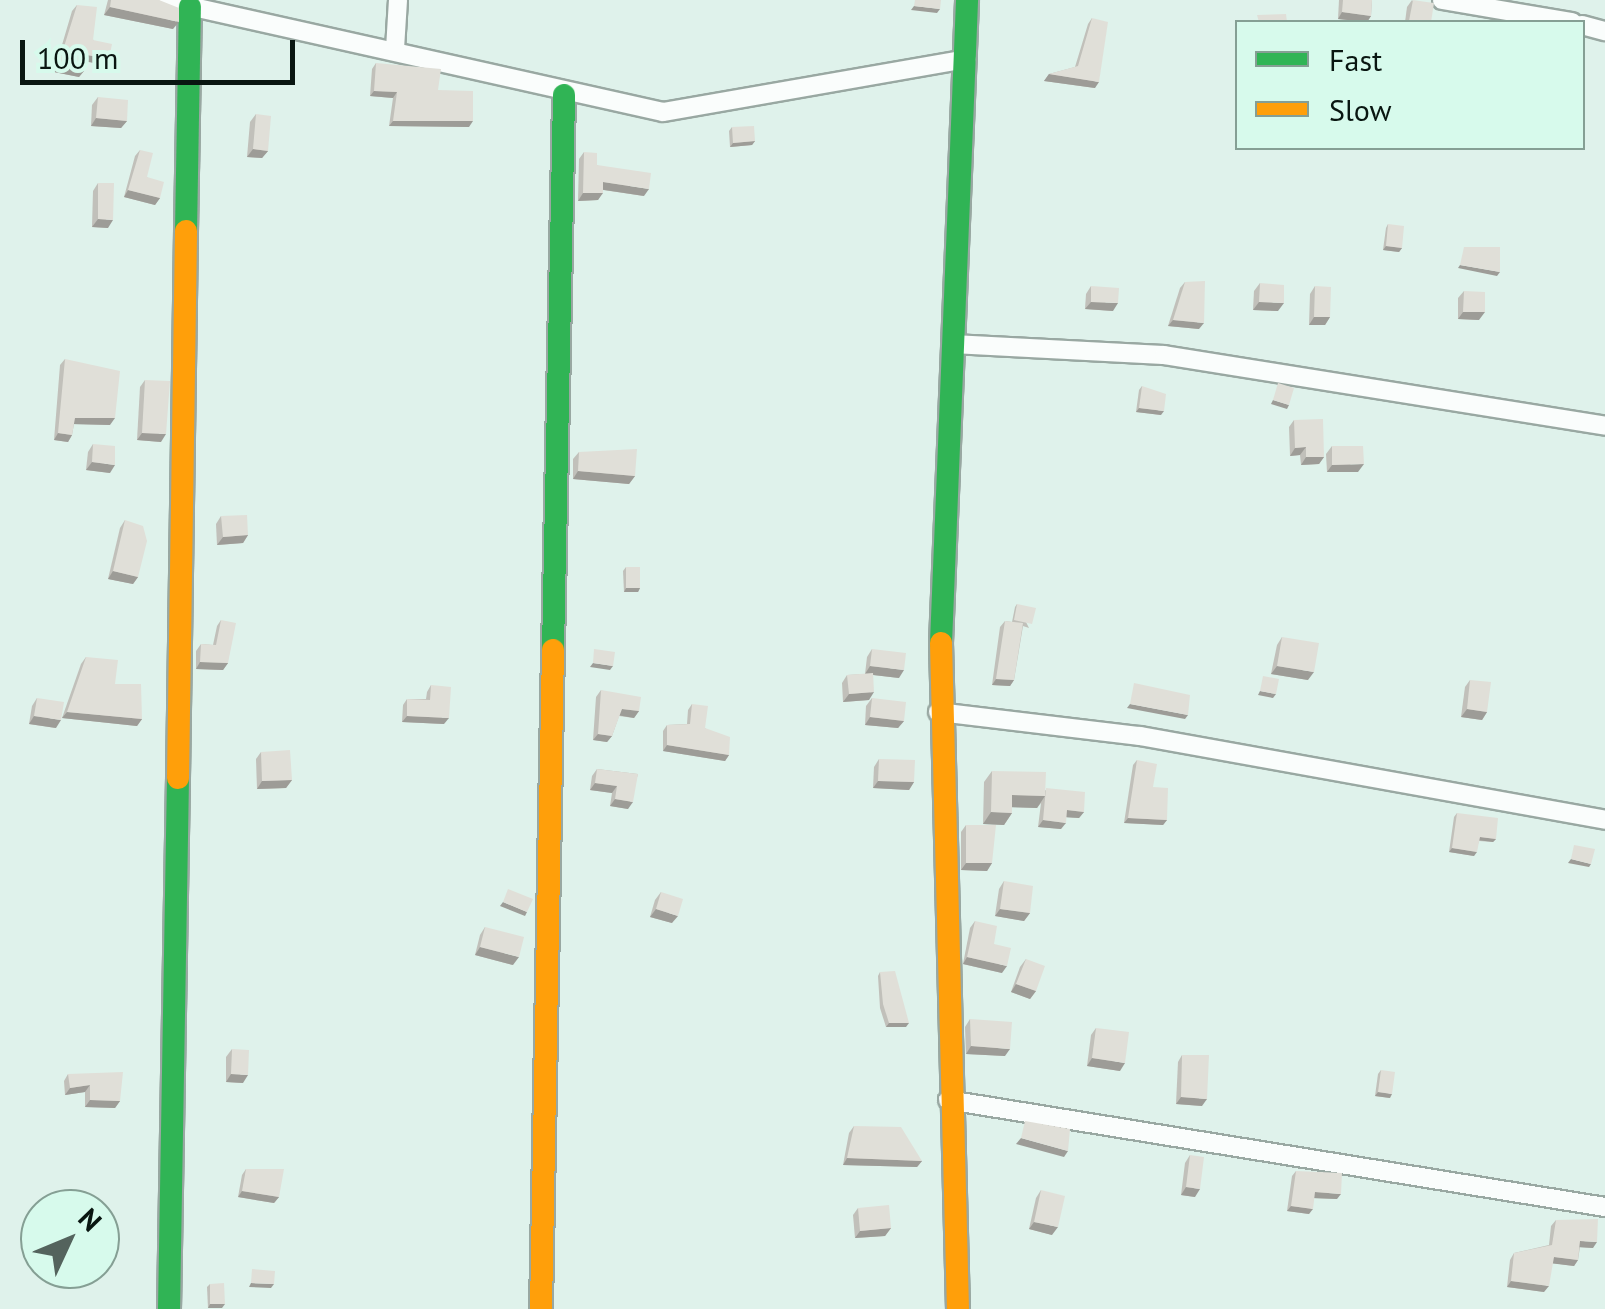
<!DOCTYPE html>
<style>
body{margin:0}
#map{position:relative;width:1605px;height:1309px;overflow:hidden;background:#dff2eb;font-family:"PT Sans",sans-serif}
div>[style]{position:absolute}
.roads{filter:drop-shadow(2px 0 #99a8a2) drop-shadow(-2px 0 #99a8a2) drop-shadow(0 2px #99a8a2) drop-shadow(0 -2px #99a8a2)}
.street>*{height:18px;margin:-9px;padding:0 9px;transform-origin:9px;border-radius:9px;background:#fafdfc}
.fast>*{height:22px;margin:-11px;padding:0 11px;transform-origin:11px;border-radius:11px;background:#30b455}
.slow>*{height:22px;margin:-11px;padding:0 11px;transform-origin:11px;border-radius:11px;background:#ff9f0a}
.wall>*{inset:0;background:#c1c0ba}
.shaded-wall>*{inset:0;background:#9d9c97}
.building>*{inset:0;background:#e0dfd8}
span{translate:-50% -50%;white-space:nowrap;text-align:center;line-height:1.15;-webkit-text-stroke:10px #d7faec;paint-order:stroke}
.legend{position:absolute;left:1235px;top:20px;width:350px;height:130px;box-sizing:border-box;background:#d7faec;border:2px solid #859f94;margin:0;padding:12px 18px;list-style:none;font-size:30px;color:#091611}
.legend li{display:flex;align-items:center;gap:20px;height:50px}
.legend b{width:50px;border:2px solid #859f94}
.north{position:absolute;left:20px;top:1189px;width:100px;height:100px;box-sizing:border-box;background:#d7faec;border:2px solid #859f94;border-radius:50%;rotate:46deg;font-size:28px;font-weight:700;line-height:40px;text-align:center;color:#091611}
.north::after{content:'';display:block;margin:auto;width:35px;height:45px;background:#54635d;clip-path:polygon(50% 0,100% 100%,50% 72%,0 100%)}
.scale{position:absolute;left:20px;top:40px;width:275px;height:45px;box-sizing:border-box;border:5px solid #091611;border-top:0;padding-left:12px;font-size:30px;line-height:35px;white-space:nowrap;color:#091611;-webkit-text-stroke:8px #d7faec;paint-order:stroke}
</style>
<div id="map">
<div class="roads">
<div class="street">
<i style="left:162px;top:0;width:513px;rotate:12.6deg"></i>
<i style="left:663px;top:112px;width:308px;rotate:-9.9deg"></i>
<i style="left:1442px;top:0;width:132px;rotate:9.6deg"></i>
<i style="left:1582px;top:25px;width:24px;rotate:15deg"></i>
<i style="left:395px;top:49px;width:49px;rotate:-86.5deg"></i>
<i style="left:952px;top:344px;width:212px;rotate:3deg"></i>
<i style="left:1164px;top:355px;width:447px;rotate:9.1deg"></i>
<i style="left:938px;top:712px;width:203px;rotate:6.8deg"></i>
<i style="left:1140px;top:736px;width:473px;rotate:10.2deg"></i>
<i style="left:948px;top:1100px;width:666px;rotate:9.25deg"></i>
</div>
<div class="fast">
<i style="left:186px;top:231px;width:224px;rotate:-89deg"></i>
<i style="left:941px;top:643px;width:644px;rotate:-87.68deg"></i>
<i style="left:553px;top:650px;width:555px;rotate:-88.86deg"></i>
<i style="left:169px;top:1309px;width:531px;rotate:-89.03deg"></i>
</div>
<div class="slow">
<i style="left:941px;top:643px;width:666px;rotate:88.54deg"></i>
<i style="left:178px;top:778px;width:547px;rotate:-89.16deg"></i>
<i style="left:541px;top:1309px;width:659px;rotate:-88.96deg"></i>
</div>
</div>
<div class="wall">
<i style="clip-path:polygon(108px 0,159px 0,173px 29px,104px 15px)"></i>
<i style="clip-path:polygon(1339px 0,1372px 0,1371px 16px,1367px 22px,1338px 19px)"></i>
<i style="clip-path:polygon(1412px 0,1431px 22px,1405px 22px,1407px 7px)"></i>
<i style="clip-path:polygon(77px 5px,105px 65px,86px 61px,84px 71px,79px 77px,54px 72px,72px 11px)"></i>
<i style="clip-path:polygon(1092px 18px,1095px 88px,1044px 81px,1049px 74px,1075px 67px,1088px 24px)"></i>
<i style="clip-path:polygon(376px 63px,469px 127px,389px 126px,393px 98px,370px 96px,372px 69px)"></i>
<i style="clip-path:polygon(98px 97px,127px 121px,121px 128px,91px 126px,92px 105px)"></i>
<i style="clip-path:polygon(256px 114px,268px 151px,262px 158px,247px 157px,250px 122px)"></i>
<i style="clip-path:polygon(732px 127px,755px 141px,752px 145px,730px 147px,729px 131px)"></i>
<i style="clip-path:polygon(140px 150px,147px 177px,160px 198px,155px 205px,124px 197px,135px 156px)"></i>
<i style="clip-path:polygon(584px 152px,597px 165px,644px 196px,603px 190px,598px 200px,578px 201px,579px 159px)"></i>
<i style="clip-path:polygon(98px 183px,108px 228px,92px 227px,93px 191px)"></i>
<i style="clip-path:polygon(1388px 224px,1402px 248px,1399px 252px,1383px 250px,1386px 228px)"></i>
<i style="clip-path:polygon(1185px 282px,1199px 329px,1168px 326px,1180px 288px)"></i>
<i style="clip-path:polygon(1260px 283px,1278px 311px,1253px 310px,1254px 291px)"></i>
<i style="clip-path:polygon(1091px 286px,1113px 311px,1085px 309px,1086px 294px)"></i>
<i style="clip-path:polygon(1315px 286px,1330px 317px,1325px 325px,1309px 325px,1310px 294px)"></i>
<i style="clip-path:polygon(1464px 291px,1479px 320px,1458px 319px,1458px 298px)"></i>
<i style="clip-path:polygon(65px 359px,110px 425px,74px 424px,72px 435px,68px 442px,54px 440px,60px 365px)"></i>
<i style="clip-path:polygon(145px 380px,161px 442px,137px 440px,140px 387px)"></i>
<i style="clip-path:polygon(1142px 386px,1161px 415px,1136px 412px,1139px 390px)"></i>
<i style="clip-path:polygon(1294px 420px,1324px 457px,1319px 464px,1301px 465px,1300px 455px,1290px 456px,1289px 427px)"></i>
<i style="clip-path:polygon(93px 444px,110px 473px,86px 470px,88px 452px)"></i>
<i style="clip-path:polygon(1332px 446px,1358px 472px,1327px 472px,1326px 454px)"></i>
<i style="clip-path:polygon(579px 452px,635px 476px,629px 484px,573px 479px,573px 459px)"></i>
<i style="clip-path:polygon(221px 516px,248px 535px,243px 543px,217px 545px,216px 524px)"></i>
<i style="clip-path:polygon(125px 520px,138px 577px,133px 584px,108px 579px,120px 528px)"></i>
<i style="clip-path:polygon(626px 567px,640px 588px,638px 592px,624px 592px,623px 571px)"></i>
<i style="clip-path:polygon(1017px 604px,1029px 628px,1023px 626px,1014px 680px,1010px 686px,992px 685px,1000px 627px,1005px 621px,1012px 622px,1015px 607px)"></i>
<i style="clip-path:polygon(221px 620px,228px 663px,223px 670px,196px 669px,196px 651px,201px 644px,213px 645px,217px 626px)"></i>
<i style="clip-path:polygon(1282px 637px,1308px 680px,1271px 674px,1277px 645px)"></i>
<i style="clip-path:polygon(872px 649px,899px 678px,873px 675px,869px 700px,843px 702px,842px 683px,847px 675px,865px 674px,867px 657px)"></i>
<i style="clip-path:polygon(86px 657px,115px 684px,142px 719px,137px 726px,62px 718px,81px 664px)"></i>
<i style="clip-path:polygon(1470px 680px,1487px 712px,1482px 720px,1461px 717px,1465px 687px)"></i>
<i style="clip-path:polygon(431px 685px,444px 724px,402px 722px,403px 705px,407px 699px,426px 699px,427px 692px)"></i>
<i style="clip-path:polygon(601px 690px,639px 711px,634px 718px,619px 716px,612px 736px,607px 742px,593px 740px,596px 697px)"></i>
<i style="clip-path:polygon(37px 698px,56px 728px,29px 724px,32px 706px)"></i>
<i style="clip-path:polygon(872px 698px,904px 721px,898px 728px,865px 725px,866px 706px)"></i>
<i style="clip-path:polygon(692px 704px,705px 728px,729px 755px,725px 761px,663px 751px,663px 731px,667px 725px,687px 724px,688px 710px)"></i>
<i style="clip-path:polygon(261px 752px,292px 780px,286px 788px,257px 789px,256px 759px)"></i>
<i style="clip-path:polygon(879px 759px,914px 782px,909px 790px,873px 788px,874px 767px)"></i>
<i style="clip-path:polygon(1137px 760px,1153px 787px,1167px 820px,1163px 825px,1124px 823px,1133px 765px)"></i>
<i style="clip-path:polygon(597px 769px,638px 774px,628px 809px,610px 806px,612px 793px,590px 790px,592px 776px)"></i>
<i style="clip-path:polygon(992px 771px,1045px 790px,1084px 812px,1079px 818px,1066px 817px,1061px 829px,1038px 827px,1041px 803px,1037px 808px,1012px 807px,1012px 813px,1004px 825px,983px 824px,984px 782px)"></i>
<i style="clip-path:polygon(1457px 813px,1496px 839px,1493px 842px,1479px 841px,1474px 856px,1449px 852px,1454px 817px)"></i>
<i style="clip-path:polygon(966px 825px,992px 863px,987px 871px,961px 870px,961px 832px)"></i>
<i style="clip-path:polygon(1004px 881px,1030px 913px,1024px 921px,995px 916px,999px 889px)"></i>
<i style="clip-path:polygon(661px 892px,672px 923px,650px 917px,655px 900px)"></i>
<i style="clip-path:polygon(975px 921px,994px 944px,1002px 973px,963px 964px,970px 928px)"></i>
<i style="clip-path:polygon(485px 927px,513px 965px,475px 955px,480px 935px)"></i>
<i style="clip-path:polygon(1026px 959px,1036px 991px,1030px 999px,1011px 992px,1020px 967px)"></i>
<i style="clip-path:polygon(880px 972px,906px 1027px,886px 1027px,880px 1008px,878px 976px)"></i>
<i style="clip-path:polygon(970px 1019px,1005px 1056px,966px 1054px,965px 1027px)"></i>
<i style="clip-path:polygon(1096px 1028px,1120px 1071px,1087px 1066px,1091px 1035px)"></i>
<i style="clip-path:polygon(232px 1049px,243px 1083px,226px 1082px,226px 1057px)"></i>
<i style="clip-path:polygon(1182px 1055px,1202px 1106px,1176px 1104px,1178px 1062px)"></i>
<i style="clip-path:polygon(1381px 1070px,1390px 1098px,1375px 1096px,1378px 1074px)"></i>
<i style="clip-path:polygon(68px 1074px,120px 1101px,115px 1108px,85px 1107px,85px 1092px,65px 1095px,64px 1081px)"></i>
<i style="clip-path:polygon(854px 1126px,922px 1161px,917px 1167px,843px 1165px,849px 1133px)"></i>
<i style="clip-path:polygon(1190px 1155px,1195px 1197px,1181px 1195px,1185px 1163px)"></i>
<i style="clip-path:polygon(246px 1169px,279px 1197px,274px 1203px,238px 1197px,242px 1175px)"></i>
<i style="clip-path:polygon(1296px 1171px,1337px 1199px,1314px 1198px,1309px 1214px,1287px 1211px,1292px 1176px)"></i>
<i style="clip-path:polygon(1041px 1190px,1052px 1235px,1029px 1229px,1036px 1198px)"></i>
<i style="clip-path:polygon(858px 1208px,891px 1228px,885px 1236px,855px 1238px,853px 1215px)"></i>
<i style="clip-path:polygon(1556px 1220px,1593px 1248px,1580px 1247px,1578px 1260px,1574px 1266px,1552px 1263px,1544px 1292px,1507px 1287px,1510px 1260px,1514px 1253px,1549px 1245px,1551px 1226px)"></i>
<i style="clip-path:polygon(210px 1284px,222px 1308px,208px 1308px,207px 1287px)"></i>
</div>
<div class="shaded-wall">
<i style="clip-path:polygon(914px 6px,940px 9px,937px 13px,911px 10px)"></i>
<i style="clip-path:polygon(110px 7px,179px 22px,173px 29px,104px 15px)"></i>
<i style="clip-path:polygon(1342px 12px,1371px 16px,1367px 22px,1338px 19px)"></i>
<i style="clip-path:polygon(87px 55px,109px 59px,105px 65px,83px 61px)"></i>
<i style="clip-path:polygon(58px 66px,84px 71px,79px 77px,54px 72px)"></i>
<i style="clip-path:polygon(1049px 74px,1099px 82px,1095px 88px,1044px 81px)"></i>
<i style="clip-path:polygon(374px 91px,397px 92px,393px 98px,370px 96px)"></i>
<i style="clip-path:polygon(96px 118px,127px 121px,121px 128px,91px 126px)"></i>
<i style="clip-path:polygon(393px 121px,473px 121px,469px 127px,389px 126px)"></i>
<i style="clip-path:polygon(755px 141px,752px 145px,730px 147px,733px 143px)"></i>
<i style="clip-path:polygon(253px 149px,268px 151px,262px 158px,247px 157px)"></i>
<i style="clip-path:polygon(603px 182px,649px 189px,644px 196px,598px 189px)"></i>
<i style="clip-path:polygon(128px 190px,160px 198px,155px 205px,124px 197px)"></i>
<i style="clip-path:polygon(583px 193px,603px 193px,598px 200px,578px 201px)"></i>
<i style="clip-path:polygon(98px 219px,113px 220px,108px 228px,92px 227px)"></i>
<i style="clip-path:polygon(1386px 246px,1402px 248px,1399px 252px,1383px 250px)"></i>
<i style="clip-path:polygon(1460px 265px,1500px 272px,1497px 276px,1458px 268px)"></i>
<i style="clip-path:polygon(1091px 302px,1118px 303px,1113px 311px,1085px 309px)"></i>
<i style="clip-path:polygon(1259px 302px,1284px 303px,1278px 311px,1253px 310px)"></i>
<i style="clip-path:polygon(1463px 312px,1485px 312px,1479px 320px,1458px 319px)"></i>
<i style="clip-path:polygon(1314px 317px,1330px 317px,1325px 325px,1309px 325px)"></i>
<i style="clip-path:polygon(1173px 320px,1204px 323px,1199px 329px,1168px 326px)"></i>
<i style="clip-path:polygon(1273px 400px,1289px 405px,1287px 409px,1271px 404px)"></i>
<i style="clip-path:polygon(1139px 408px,1164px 411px,1161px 415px,1136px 412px)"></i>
<i style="clip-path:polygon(75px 418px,115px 418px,110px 425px,70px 424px)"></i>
<i style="clip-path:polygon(58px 433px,72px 435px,68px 442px,54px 440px)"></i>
<i style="clip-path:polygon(142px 433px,166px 434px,161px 442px,137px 440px)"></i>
<i style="clip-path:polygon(1306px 447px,1300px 455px,1290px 456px,1295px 448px)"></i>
<i style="clip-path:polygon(1306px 457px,1324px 457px,1319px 464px,1301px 465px)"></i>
<i style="clip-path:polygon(92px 462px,115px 465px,110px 473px,86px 470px)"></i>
<i style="clip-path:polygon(1364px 464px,1358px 472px,1327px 472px,1332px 465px)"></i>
<i style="clip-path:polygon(578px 471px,635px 476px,629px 484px,573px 479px)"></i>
<i style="clip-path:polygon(248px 535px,243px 543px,217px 545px,223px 537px)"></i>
<i style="clip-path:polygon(113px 571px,138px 577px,133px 584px,108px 579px)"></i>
<i style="clip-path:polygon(626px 588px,640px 588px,638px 592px,624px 592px)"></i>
<i style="clip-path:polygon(200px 662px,228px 663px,223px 670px,196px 669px)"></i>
<i style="clip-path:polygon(593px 663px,613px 666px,610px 670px,590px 667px)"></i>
<i style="clip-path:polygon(870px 666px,904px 670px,899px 678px,865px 674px)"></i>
<i style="clip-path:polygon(1277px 666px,1314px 672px,1308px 680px,1271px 674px)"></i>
<i style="clip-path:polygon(996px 679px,1014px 680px,1010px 686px,992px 685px)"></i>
<i style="clip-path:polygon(1260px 691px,1276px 694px,1273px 698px,1258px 695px)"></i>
<i style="clip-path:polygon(874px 692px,869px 700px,843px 702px,849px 694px)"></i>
<i style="clip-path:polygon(1130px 704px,1188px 715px,1185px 719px,1127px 708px)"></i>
<i style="clip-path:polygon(622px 709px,639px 711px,634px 718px,617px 715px)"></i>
<i style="clip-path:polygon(1467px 709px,1487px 712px,1482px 720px,1461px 717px)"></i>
<i style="clip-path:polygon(67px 712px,142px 719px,137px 726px,62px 718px)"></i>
<i style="clip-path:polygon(34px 716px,61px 720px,56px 728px,29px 724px)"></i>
<i style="clip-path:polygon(407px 716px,449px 718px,444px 724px,402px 722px)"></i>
<i style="clip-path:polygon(870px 717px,904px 721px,898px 728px,865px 725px)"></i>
<i style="clip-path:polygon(598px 734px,612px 736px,607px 742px,593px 740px)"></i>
<i style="clip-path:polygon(667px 745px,729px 755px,725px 761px,663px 751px)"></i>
<i style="clip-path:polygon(292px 780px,286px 788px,257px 789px,262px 781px)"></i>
<i style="clip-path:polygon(878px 781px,914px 782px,909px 790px,873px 788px)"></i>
<i style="clip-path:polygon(595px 783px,617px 786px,612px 793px,590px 790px)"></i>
<i style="clip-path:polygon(1012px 795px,1045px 796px,1037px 808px,1004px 807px)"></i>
<i style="clip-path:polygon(615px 799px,633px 802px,628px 809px,610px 806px)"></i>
<i style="clip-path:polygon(1067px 810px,1084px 812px,1079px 818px,1062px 817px)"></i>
<i style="clip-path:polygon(991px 812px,1012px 813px,1004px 825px,983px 824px)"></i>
<i style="clip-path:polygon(1128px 818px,1167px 820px,1163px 825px,1124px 823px)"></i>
<i style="clip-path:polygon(1043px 820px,1066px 823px,1061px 829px,1038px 827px)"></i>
<i style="clip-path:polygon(1480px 837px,1496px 839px,1493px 842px,1477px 840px)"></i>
<i style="clip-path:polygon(1452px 848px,1477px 852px,1474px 856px,1449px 852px)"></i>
<i style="clip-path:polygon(1571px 859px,1591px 864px,1589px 867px,1568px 863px)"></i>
<i style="clip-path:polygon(966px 863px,992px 863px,987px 871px,961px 870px)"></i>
<i style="clip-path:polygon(503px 902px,527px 912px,525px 916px,500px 906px)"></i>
<i style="clip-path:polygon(656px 909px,678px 916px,672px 923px,650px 917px)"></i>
<i style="clip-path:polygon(1000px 909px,1030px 913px,1024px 921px,995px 916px)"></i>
<i style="clip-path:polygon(480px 947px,519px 957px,513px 965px,475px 955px)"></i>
<i style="clip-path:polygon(967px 957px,1007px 966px,1002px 973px,963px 964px)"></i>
<i style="clip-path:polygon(1016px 984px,1036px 991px,1030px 999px,1011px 992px)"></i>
<i style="clip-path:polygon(889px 1023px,909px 1023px,906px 1027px,886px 1027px)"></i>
<i style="clip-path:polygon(971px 1046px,1010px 1049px,1005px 1056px,966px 1054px)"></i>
<i style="clip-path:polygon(1092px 1058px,1125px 1063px,1120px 1071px,1087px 1066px)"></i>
<i style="clip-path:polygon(231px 1074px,248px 1075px,243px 1083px,226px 1082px)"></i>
<i style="clip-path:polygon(90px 1085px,85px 1092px,65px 1095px,70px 1088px)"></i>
<i style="clip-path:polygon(1378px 1092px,1392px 1094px,1390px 1098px,1375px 1096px)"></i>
<i style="clip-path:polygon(1181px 1097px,1207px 1099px,1202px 1106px,1176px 1104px)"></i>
<i style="clip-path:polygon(90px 1100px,120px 1101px,115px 1108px,85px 1107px)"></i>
<i style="clip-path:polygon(1021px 1138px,1068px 1151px,1064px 1157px,1016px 1144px)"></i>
<i style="clip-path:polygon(847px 1158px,922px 1161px,917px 1167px,843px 1165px)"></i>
<i style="clip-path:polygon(1186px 1187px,1200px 1189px,1195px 1197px,1181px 1195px)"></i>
<i style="clip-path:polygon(242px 1191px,279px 1197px,274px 1203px,238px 1197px)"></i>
<i style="clip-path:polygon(1315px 1192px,1341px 1194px,1337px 1199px,1311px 1198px)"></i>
<i style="clip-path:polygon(1291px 1206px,1313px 1209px,1309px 1214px,1287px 1211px)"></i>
<i style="clip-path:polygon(1034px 1222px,1058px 1227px,1052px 1235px,1029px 1229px)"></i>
<i style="clip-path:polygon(891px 1228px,885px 1236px,855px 1238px,860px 1231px)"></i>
<i style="clip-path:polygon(1580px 1241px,1597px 1242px,1593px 1248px,1576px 1247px)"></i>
<i style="clip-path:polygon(1554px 1257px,1578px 1260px,1574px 1266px,1549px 1263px)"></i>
<i style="clip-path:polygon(1511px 1281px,1549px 1286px,1544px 1292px,1507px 1287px)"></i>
<i style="clip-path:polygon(251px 1283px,274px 1284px,271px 1288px,249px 1287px)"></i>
<i style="clip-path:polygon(210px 1304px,225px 1304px,222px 1308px,208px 1308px)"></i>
</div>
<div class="building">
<i style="clip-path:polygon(111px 0,159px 0,179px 8px,179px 22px,110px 7px)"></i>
<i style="clip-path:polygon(915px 0,941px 0,940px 9px,914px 6px)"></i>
<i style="clip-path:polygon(1343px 0,1372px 0,1371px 16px,1342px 12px)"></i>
<i style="clip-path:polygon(1413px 0,1434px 3px,1431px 22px,1409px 21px)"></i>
<i style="clip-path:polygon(77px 5px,97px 7px,93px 40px,112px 44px,109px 59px,87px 55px,84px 71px,58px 66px)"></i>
<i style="clip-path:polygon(1286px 14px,1287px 22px,1259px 22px,1257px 15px)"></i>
<i style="clip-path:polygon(1092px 18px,1108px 22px,1099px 82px,1049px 74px,1078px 66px)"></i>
<i style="clip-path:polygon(376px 63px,441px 69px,438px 90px,473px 91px,473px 121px,393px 121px,397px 92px,374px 91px)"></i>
<i style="clip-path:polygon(98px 97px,128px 100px,127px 121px,96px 118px)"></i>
<i style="clip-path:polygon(256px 114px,271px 116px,268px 151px,253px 149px)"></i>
<i style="clip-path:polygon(754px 126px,755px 141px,733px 143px,732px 127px)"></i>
<i style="clip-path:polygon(140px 150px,153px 153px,147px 177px,164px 182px,160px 198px,128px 190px)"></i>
<i style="clip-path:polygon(584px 152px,597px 153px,597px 165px,651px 173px,649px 189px,603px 182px,603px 193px,583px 193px)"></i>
<i style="clip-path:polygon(98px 183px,114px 183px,113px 220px,98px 219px)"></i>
<i style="clip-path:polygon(1388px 224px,1404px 226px,1402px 248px,1386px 246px)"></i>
<i style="clip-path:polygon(1464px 247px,1500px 247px,1500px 272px,1460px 265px)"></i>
<i style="clip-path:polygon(1205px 281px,1204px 323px,1173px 320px,1185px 282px)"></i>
<i style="clip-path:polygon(1260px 283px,1284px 285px,1284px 303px,1259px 302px)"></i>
<i style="clip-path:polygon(1091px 286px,1119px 288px,1118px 303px,1091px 302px)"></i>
<i style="clip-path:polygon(1315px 286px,1331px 287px,1330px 317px,1314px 317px)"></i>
<i style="clip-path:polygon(1464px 291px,1485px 292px,1485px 312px,1463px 312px)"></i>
<i style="clip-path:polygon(65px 359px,120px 371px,115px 418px,75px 418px,72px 435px,58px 433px)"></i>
<i style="clip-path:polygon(145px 380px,170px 381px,166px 434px,142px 433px)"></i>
<i style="clip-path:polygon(1278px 383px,1294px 388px,1289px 405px,1273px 400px)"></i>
<i style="clip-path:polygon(1142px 386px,1166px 394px,1164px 411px,1139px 408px)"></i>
<i style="clip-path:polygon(1323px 419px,1324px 457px,1306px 457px,1306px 447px,1295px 448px,1294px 420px)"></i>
<i style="clip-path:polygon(93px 444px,115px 446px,115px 465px,92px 462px)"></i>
<i style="clip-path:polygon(1332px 446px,1363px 446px,1364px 464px,1332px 465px)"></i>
<i style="clip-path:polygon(637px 449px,635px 476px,578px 471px,579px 452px)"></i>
<i style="clip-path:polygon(247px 515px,248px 535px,223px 537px,221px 516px)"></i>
<i style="clip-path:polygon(125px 520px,143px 526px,147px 541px,138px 577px,113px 571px)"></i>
<i style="clip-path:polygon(626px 567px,640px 567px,640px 588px,626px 588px)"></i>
<i style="clip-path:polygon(1017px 604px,1036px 608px,1032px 624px,1014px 620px)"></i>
<i style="clip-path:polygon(221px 620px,236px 623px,228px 663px,200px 662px,201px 644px,216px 645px)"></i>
<i style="clip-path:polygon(1005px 621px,1023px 623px,1014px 680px,996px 679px)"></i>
<i style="clip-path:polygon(1282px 637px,1319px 643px,1314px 672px,1277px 666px)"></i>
<i style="clip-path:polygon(594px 649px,615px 652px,613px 666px,593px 663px)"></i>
<i style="clip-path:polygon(872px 649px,906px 653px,904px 670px,870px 666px)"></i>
<i style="clip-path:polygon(86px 657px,118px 660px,115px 684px,141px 684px,142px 719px,67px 712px)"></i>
<i style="clip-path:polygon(873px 673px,874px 692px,849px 694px,847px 675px)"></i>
<i style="clip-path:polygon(1263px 676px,1279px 679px,1276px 694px,1260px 691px)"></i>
<i style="clip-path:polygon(1470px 680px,1491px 682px,1487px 712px,1467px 709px)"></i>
<i style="clip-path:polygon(1134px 683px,1190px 695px,1188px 715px,1130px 704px)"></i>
<i style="clip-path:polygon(431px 685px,451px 687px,449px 718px,407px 716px,407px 699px,430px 700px)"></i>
<i style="clip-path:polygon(601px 690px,641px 697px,639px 711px,622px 709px,612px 736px,598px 734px)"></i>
<i style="clip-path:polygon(37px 698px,64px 702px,61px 720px,34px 716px)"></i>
<i style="clip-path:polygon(872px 698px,906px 702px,904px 721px,870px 717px)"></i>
<i style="clip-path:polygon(692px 704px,708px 706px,705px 728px,730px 737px,729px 755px,667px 745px,667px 725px,690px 724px)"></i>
<i style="clip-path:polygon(290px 750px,292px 780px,262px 781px,261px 752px)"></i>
<i style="clip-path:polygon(879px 759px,915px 760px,914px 782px,878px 781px)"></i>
<i style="clip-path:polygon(1137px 760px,1157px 764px,1153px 787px,1168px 788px,1167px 820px,1128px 818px)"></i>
<i style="clip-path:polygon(597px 769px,638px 774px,633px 802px,615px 799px,617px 786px,595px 783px)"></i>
<i style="clip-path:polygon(992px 771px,1046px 772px,1045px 796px,1012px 795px,1012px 813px,991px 812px)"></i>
<i style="clip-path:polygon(1046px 788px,1085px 792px,1084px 812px,1067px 810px,1066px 823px,1043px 820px)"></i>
<i style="clip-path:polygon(1457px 813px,1498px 818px,1496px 839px,1480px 837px,1477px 852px,1452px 848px)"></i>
<i style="clip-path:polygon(966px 825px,996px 825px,992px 863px,966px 863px)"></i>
<i style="clip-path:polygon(1574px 845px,1595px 849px,1591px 864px,1571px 859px)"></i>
<i style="clip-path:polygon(1004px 881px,1033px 886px,1030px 913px,1000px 909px)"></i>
<i style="clip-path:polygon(508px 889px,533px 899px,527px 912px,503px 902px)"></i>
<i style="clip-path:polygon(661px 892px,683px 899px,678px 916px,656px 909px)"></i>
<i style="clip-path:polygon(975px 921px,997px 926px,994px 944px,1011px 948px,1007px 966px,967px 957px)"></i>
<i style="clip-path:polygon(485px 927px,524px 937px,519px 957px,480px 947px)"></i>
<i style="clip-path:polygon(1026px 959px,1045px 966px,1036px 991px,1016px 984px)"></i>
<i style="clip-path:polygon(895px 971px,909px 1023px,889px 1023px,883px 1004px,880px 972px)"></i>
<i style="clip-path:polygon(970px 1019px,1012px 1022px,1010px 1049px,971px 1046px)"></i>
<i style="clip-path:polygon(1096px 1028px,1129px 1032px,1125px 1063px,1092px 1058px)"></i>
<i style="clip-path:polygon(232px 1049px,249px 1050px,248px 1075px,231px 1074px)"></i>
<i style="clip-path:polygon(1182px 1055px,1209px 1055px,1207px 1099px,1181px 1097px)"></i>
<i style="clip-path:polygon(1381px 1070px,1395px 1072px,1392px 1094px,1378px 1092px)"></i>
<i style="clip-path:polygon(123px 1072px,120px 1101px,90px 1100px,90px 1085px,70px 1088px,68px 1074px)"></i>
<i style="clip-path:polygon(1025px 1121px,1070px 1129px,1068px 1151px,1021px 1138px)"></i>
<i style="clip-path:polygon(854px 1126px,901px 1127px,922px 1161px,847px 1158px)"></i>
<i style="clip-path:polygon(1190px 1155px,1204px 1157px,1200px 1189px,1186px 1187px)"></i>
<i style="clip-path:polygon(246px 1169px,284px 1169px,279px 1197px,242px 1191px)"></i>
<i style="clip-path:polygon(1296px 1171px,1342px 1173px,1341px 1194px,1315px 1192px,1313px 1209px,1291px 1206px)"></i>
<i style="clip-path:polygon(1041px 1190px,1065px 1196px,1058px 1227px,1034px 1222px)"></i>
<i style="clip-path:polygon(889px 1205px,891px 1228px,860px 1231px,858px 1208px)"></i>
<i style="clip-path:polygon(1598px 1219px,1597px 1242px,1580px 1241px,1578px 1260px,1554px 1257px,1549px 1286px,1511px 1281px,1514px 1253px,1552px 1245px,1556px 1220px)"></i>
<i style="clip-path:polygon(252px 1269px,275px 1271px,274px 1284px,251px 1283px)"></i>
<i style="clip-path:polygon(224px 1283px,225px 1304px,210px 1304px,210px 1284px)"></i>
</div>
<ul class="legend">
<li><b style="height:12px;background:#30b455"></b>Fast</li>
<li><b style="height:12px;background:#ff9f0a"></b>Slow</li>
</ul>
<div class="north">N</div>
<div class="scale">100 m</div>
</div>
